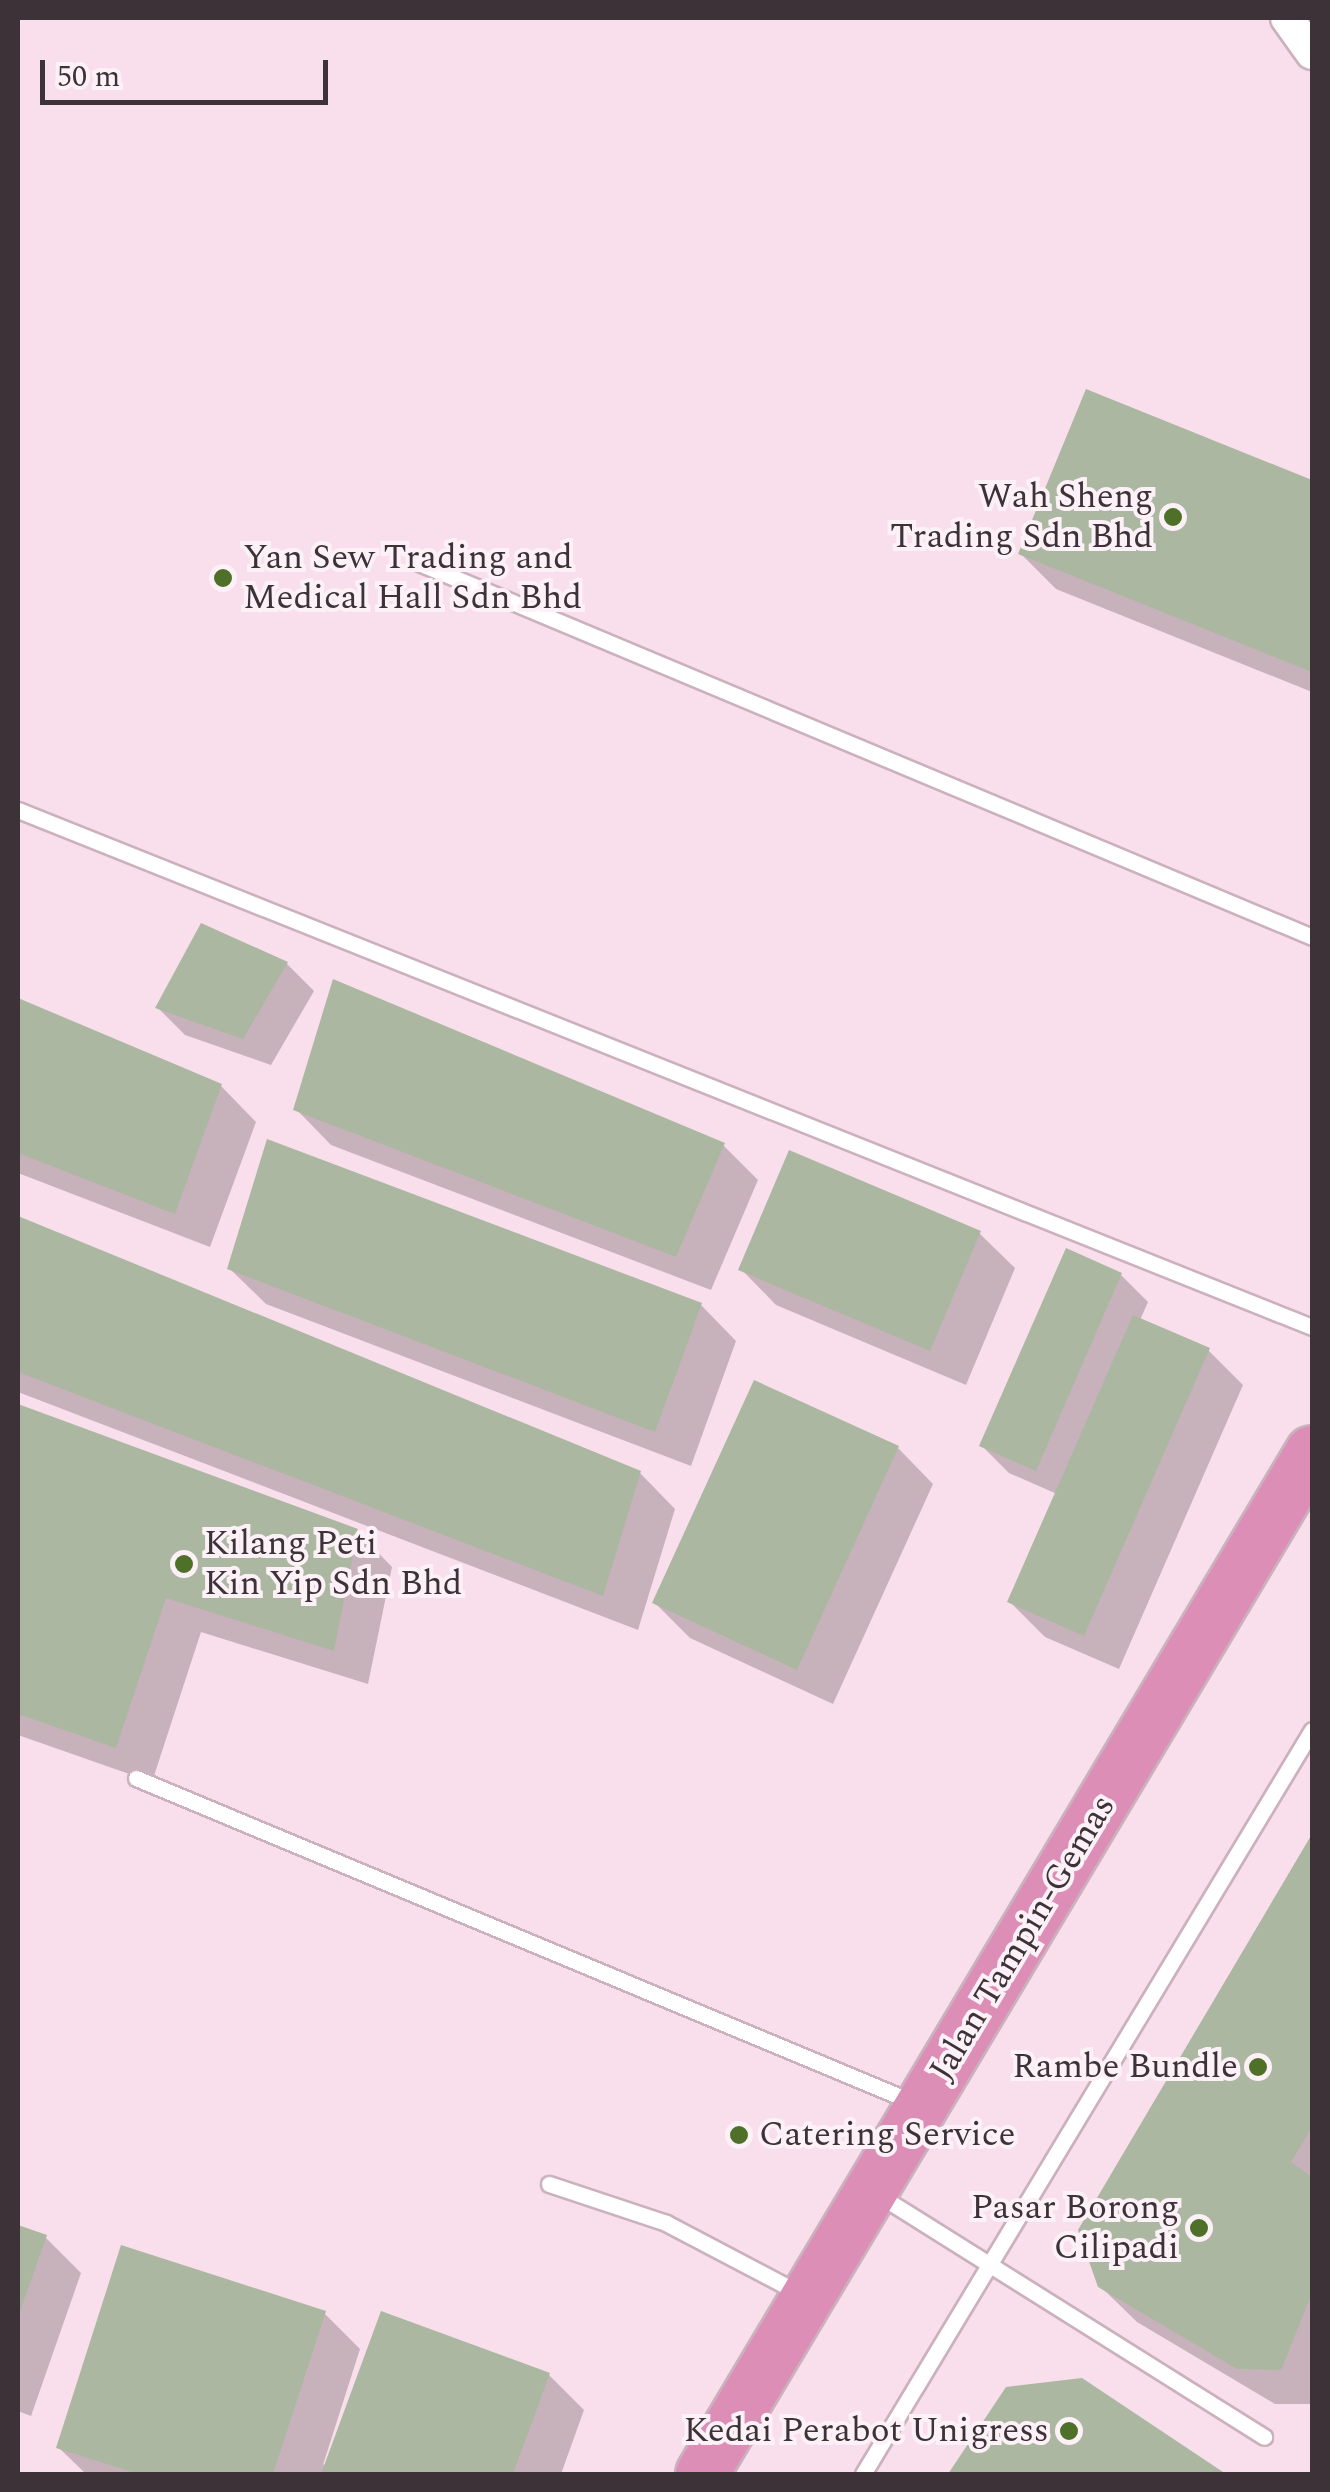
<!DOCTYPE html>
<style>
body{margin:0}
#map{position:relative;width:1330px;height:2492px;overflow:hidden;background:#f9dfeb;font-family:Spectral,serif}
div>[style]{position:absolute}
.shadow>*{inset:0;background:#0003}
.building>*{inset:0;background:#abb7a1}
.roads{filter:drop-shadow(2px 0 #cbb1bd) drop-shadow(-2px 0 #cbb1bd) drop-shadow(0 2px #cbb1bd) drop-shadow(0 -2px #cbb1bd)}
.service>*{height:15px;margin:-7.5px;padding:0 7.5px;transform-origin:7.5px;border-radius:7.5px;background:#fff}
.minor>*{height:32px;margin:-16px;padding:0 16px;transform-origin:16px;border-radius:16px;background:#fff}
.trunk>*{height:52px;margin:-26px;padding:0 26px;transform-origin:26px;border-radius:26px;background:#dc8eb7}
.dots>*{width:28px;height:28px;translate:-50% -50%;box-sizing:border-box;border:5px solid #fcf1f6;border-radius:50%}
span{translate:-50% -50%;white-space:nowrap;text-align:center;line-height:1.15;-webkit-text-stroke:8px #fcf1f6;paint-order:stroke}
.poi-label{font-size:35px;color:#3d3237}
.right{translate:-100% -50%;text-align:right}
.left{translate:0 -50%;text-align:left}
.street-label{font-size:35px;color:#3d3237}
.frame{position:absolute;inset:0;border:20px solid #3d3237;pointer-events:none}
.scale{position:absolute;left:40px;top:60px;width:288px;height:45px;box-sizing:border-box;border:5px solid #3d3237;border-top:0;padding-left:12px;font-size:30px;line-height:35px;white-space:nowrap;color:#3d3237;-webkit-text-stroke:8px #fcf1f6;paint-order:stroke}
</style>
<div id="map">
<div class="shadow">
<i style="clip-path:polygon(1087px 392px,1312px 483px,1312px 692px,1056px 589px,1021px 554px)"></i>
<i style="clip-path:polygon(202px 926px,287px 964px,314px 991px,271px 1065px,185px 1035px,158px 1008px)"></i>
<i style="clip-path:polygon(18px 1000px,221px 1086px,256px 1122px,210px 1247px,18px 1173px)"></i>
<i style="clip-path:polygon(296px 1109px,723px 1145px,758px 1180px,711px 1290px,331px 1145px)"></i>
<i style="clip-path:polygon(18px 1218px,640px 1473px,675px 1509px,638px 1630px,18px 1392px)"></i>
<i style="clip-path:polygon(979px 1233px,1015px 1268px,966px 1385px,776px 1305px,741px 1269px)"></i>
<i style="clip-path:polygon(230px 1269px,701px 1305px,736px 1341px,691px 1466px,266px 1304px)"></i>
<i style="clip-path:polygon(1121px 1275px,1148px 1302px,1140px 1320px,1208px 1350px,1243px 1385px,1119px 1669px,1045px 1637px,1010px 1602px,1057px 1494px,1009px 1473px,982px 1446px)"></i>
<i style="clip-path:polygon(18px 1407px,357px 1531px,392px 1567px,368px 1684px,201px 1632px,152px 1782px,18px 1735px)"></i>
<i style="clip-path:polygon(898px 1448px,933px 1484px,833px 1704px,690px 1638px,655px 1603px)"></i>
<i style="clip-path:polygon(1312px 1839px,1312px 2404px,1275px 2404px,1137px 2322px,1100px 2286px,1080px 2231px)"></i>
<i style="clip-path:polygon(18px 2228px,45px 2237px,81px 2273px,31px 2416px,18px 2411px)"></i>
<i style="clip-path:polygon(324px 2313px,360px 2349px,323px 2465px,549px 2375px,584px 2410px,561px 2474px,86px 2474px,58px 2447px)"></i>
<i style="clip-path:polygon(1081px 2380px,1222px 2474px,951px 2474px,1007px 2389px)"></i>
</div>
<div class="building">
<i style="clip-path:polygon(1086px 389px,1312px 480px,1312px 672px,1018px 554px)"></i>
<i style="clip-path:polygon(201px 923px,288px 962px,243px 1039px,155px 1008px)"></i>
<i style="clip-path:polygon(333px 979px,725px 1143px,676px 1257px,293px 1110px)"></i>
<i style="clip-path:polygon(18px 998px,222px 1084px,175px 1214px,18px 1153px)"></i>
<i style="clip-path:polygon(267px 1139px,702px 1303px,655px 1432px,227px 1269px)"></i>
<i style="clip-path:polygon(789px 1150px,981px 1231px,930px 1351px,738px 1270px)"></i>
<i style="clip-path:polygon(18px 1216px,641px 1471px,603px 1596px,18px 1372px)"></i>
<i style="clip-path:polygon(1066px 1248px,1122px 1273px,1036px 1471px,979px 1446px)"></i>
<i style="clip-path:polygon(1133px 1315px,1210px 1348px,1084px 1636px,1007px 1602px)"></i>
<i style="clip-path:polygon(754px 1380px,899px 1446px,797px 1670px,652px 1603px)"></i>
<i style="clip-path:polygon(18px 1404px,358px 1529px,334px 1651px,166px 1598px,116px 1748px,18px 1714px)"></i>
<i style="clip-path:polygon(1312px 1834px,1312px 2127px,1291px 2162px,1312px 2177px,1312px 2293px,1281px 2370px,1237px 2369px,1098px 2287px,1078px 2230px)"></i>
<i style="clip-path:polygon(18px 2225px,47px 2235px,18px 2317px)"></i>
<i style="clip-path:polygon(121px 2245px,326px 2311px,273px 2474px,138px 2474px,56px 2448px)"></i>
<i style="clip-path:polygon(381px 2311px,550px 2373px,513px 2474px,321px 2474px)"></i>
<i style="clip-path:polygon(1082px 2378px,1226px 2474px,948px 2474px,1006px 2387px)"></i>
</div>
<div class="roads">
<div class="service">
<i style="left:419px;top:563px;width:968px;rotate:22.72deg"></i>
<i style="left:18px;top:810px;width:1393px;rotate:21.78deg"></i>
<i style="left:136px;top:1778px;width:842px;rotate:22.64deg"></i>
<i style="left:549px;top:2184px;width:123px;rotate:18.4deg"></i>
<i style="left:666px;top:2223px;width:153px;rotate:27.7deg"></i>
<i style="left:877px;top:2194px;width:457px;rotate:32.1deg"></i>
<i style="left:863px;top:2474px;width:869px;rotate:-58.89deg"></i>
</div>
<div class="minor">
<i style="left:1287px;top:18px;width:43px;rotate:54.5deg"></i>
</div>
<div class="trunk">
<i style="left:702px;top:2474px;width:1190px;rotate:-59.17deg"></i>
</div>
</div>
<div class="dots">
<i style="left:1173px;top:517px;background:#4e7028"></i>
<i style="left:223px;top:578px;background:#4e7028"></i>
<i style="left:184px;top:1564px;background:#4e7028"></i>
<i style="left:1258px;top:2067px;background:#4e7028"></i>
<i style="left:739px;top:2135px;background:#4e7028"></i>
<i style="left:1199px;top:2228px;background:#4e7028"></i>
<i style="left:1069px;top:2431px;background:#4e7028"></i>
</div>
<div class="poi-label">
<span class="right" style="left:1153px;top:517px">Wah Sheng<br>Trading Sdn Bhd</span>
<span class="left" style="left:243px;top:578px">Yan Sew Trading and<br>Medical Hall Sdn Bhd</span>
<span class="left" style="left:204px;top:1564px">Kilang Peti<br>Kin Yip Sdn Bhd</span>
<span class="right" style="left:1238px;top:2067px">Rambe Bundle</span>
<span class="left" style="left:759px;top:2135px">Catering Service</span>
<span class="right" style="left:1179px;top:2228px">Pasar Borong<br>Cilipadi</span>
<span class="right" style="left:1049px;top:2431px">Kedai Perabot Unigress</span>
</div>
<div class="street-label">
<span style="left:1023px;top:1938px;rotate:-59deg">Jalan Tampin-Gemas</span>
</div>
<div class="frame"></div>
<div class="scale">50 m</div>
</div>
